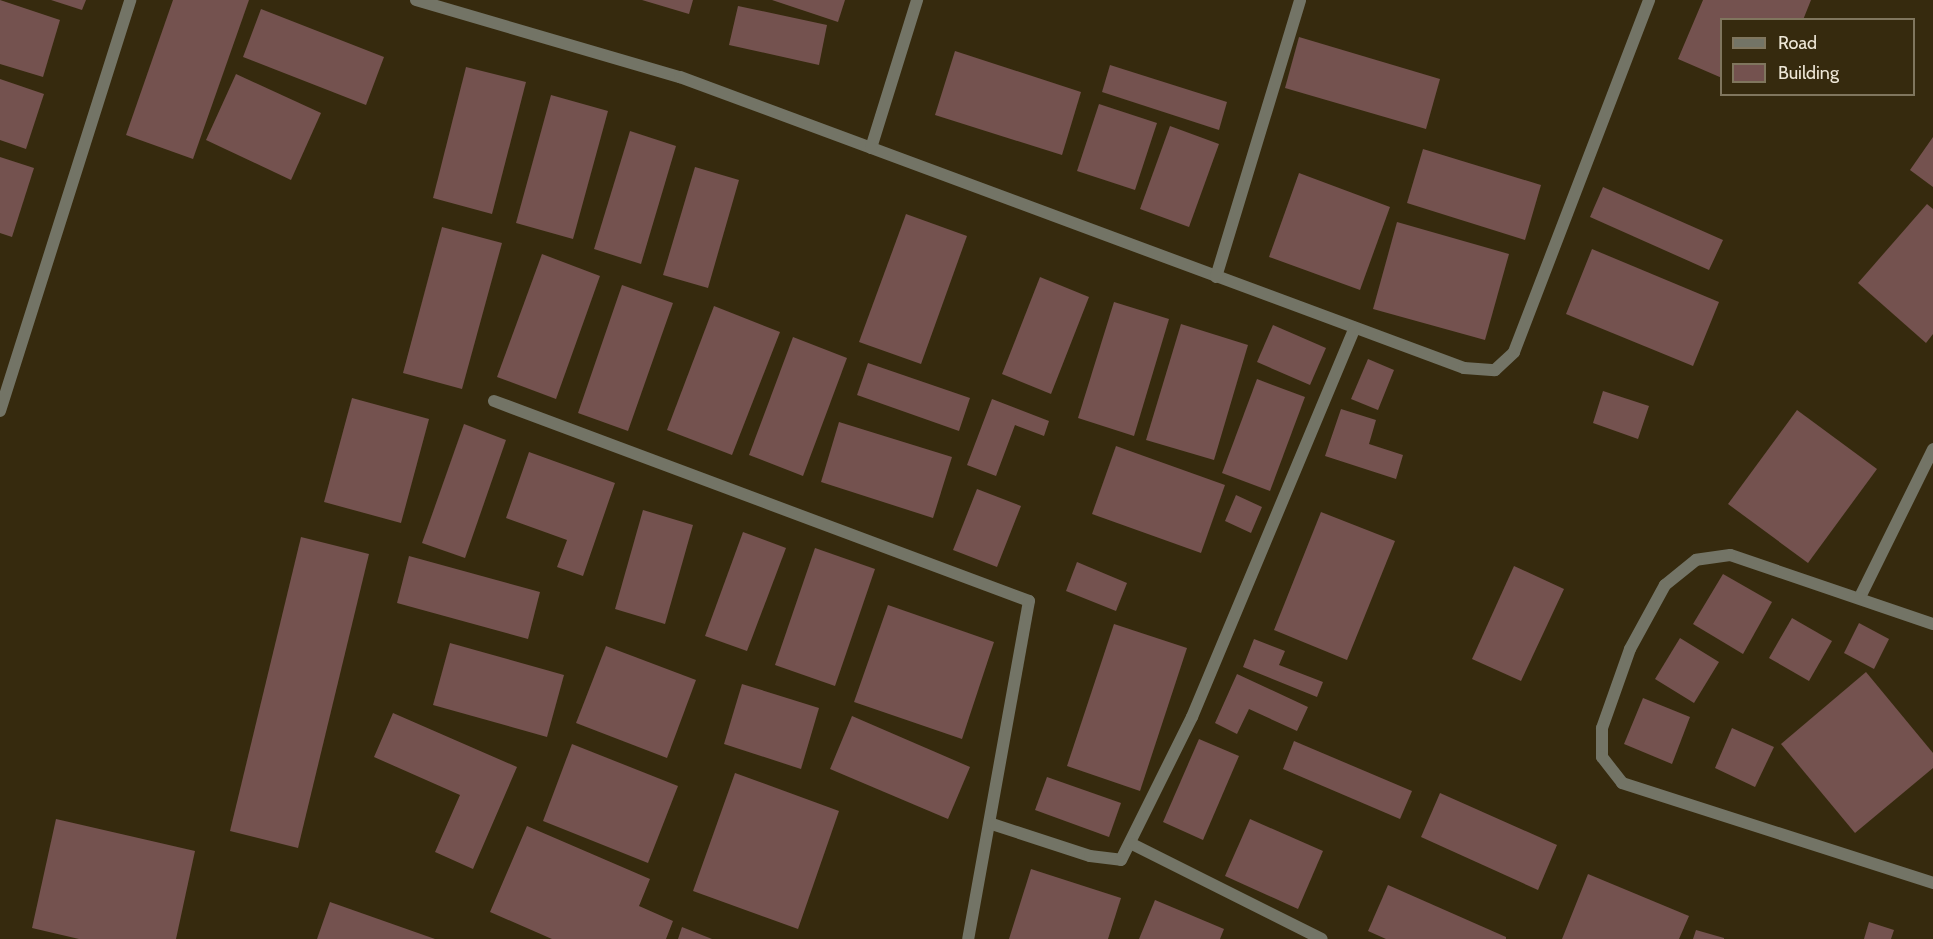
<!DOCTYPE html>
<style>
body{margin:0}
#map{position:relative;width:1933px;height:939px;overflow:hidden;background:#362a0e;font-family:Cabin,sans-serif}
div>[style]{position:absolute}
.building>*{inset:0;background:#74524f}
.minor>*{height:12px;margin:-6px;padding:0 6px;transform-origin:6px;border-radius:6px;background:#737466}
span{translate:-50% -50%;white-space:nowrap;text-align:center;line-height:1.15;-webkit-text-stroke:4.5px #362a0e;paint-order:stroke}
.legend{position:absolute;left:1720px;top:18px;width:195px;height:78px;box-sizing:border-box;background:#362a0e;border:2px solid #80765e;margin:0;padding:8px 10px;list-style:none;font-size:18px;color:#eee7d7}
.legend li{display:flex;align-items:center;gap:12px;height:30px}
.legend b{width:30px;border:2px solid #80765e}
</style>
<div id="map">
<div class="building">
<i style="clip-path:polygon(0 0,60px 20px,43px 77px,0 64px)"></i>
<i style="clip-path:polygon(51px 0,86px 0,82px 10px)"></i>
<i style="clip-path:polygon(173px 0,249px 0,193px 159px,126px 135px)"></i>
<i style="clip-path:polygon(642px 0,693px 0,689px 14px)"></i>
<i style="clip-path:polygon(772px 0,845px 0,838px 22px)"></i>
<i style="clip-path:polygon(1703px 0,1811px 0,1803px 20px,1722px 20px,1722px 78px,1678px 59px)"></i>
<i style="clip-path:polygon(738px 6px,827px 25px,819px 65px,729px 45px)"></i>
<i style="clip-path:polygon(261px 9px,384px 57px,366px 105px,243px 57px)"></i>
<i style="clip-path:polygon(1299px 37px,1440px 79px,1426px 129px,1285px 88px)"></i>
<i style="clip-path:polygon(955px 51px,1081px 92px,1062px 155px,935px 115px)"></i>
<i style="clip-path:polygon(1110px 65px,1227px 102px,1219px 130px,1102px 92px)"></i>
<i style="clip-path:polygon(466px 67px,526px 82px,492px 214px,433px 198px)"></i>
<i style="clip-path:polygon(236px 74px,321px 113px,291px 180px,206px 140px)"></i>
<i style="clip-path:polygon(0 79px,44px 94px,26px 149px,0 140px)"></i>
<i style="clip-path:polygon(551px 95px,608px 111px,573px 239px,516px 223px)"></i>
<i style="clip-path:polygon(1099px 104px,1157px 123px,1135px 190px,1077px 171px)"></i>
<i style="clip-path:polygon(1170px 126px,1219px 144px,1189px 227px,1140px 209px)"></i>
<i style="clip-path:polygon(630px 131px,676px 146px,641px 264px,594px 249px)"></i>
<i style="clip-path:polygon(1933px 137px,1933px 187px,1910px 170px)"></i>
<i style="clip-path:polygon(1423px 149px,1541px 185px,1525px 240px,1407px 203px)"></i>
<i style="clip-path:polygon(0 157px,34px 168px,12px 237px,0 233px)"></i>
<i style="clip-path:polygon(695px 167px,739px 180px,708px 288px,663px 275px)"></i>
<i style="clip-path:polygon(1299px 173px,1390px 207px,1360px 290px,1269px 257px)"></i>
<i style="clip-path:polygon(1603px 187px,1723px 240px,1709px 270px,1590px 217px)"></i>
<i style="clip-path:polygon(1927px 204px,1933px 209px,1933px 334px,1926px 343px,1858px 283px)"></i>
<i style="clip-path:polygon(906px 214px,967px 236px,921px 364px,859px 342px)"></i>
<i style="clip-path:polygon(1397px 222px,1509px 254px,1485px 340px,1373px 309px)"></i>
<i style="clip-path:polygon(442px 227px,502px 243px,462px 389px,403px 373px)"></i>
<i style="clip-path:polygon(1592px 249px,1719px 302px,1693px 366px,1566px 314px)"></i>
<i style="clip-path:polygon(542px 254px,600px 276px,556px 399px,497px 377px)"></i>
<i style="clip-path:polygon(1040px 277px,1089px 297px,1051px 394px,1002px 374px)"></i>
<i style="clip-path:polygon(622px 285px,673px 303px,628px 431px,578px 413px)"></i>
<i style="clip-path:polygon(1114px 302px,1169px 319px,1134px 436px,1078px 418px)"></i>
<i style="clip-path:polygon(714px 306px,780px 332px,732px 455px,667px 430px)"></i>
<i style="clip-path:polygon(1181px 324px,1248px 345px,1214px 460px,1146px 440px)"></i>
<i style="clip-path:polygon(1273px 325px,1326px 348px,1310px 385px,1257px 362px)"></i>
<i style="clip-path:polygon(793px 337px,847px 358px,803px 476px,749px 455px)"></i>
<i style="clip-path:polygon(1368px 359px,1394px 370px,1378px 410px,1351px 399px)"></i>
<i style="clip-path:polygon(868px 363px,970px 398px,959px 431px,857px 395px)"></i>
<i style="clip-path:polygon(1257px 379px,1305px 397px,1270px 491px,1222px 473px)"></i>
<i style="clip-path:polygon(1603px 391px,1649px 406px,1638px 439px,1593px 423px)"></i>
<i style="clip-path:polygon(352px 398px,429px 419px,401px 523px,324px 502px)"></i>
<i style="clip-path:polygon(992px 399px,1049px 421px,1044px 436px,1015px 425px,996px 476px,967px 465px)"></i>
<i style="clip-path:polygon(1341px 409px,1376px 420px,1369px 444px,1403px 455px,1396px 479px,1325px 456px)"></i>
<i style="clip-path:polygon(1797px 410px,1877px 469px,1808px 563px,1728px 504px)"></i>
<i style="clip-path:polygon(839px 422px,952px 457px,933px 518px,821px 482px)"></i>
<i style="clip-path:polygon(464px 424px,506px 440px,465px 558px,422px 543px)"></i>
<i style="clip-path:polygon(1116px 446px,1225px 485px,1201px 553px,1092px 514px)"></i>
<i style="clip-path:polygon(529px 452px,615px 483px,583px 576px,557px 567px,567px 540px,506px 518px)"></i>
<i style="clip-path:polygon(977px 489px,1021px 506px,997px 567px,953px 550px)"></i>
<i style="clip-path:polygon(1236px 495px,1262px 507px,1251px 533px,1225px 521px)"></i>
<i style="clip-path:polygon(643px 510px,693px 525px,665px 624px,615px 609px)"></i>
<i style="clip-path:polygon(1321px 512px,1395px 541px,1347px 660px,1274px 630px)"></i>
<i style="clip-path:polygon(743px 532px,786px 548px,747px 651px,705px 636px)"></i>
<i style="clip-path:polygon(301px 537px,369px 554px,298px 848px,230px 831px)"></i>
<i style="clip-path:polygon(815px 548px,875px 569px,835px 686px,775px 665px)"></i>
<i style="clip-path:polygon(409px 556px,540px 592px,528px 639px,397px 603px)"></i>
<i style="clip-path:polygon(1077px 562px,1127px 583px,1116px 611px,1066px 591px)"></i>
<i style="clip-path:polygon(1514px 566px,1564px 589px,1521px 681px,1472px 659px)"></i>
<i style="clip-path:polygon(1723px 574px,1772px 602px,1743px 654px,1693px 624px)"></i>
<i style="clip-path:polygon(888px 605px,994px 642px,962px 739px,854px 702px)"></i>
<i style="clip-path:polygon(1792px 618px,1832px 641px,1809px 681px,1769px 658px)"></i>
<i style="clip-path:polygon(1859px 623px,1889px 639px,1874px 669px,1844px 653px)"></i>
<i style="clip-path:polygon(1114px 624px,1187px 648px,1140px 791px,1067px 766px)"></i>
<i style="clip-path:polygon(1680px 638px,1719px 662px,1694px 703px,1655px 679px)"></i>
<i style="clip-path:polygon(1254px 639px,1285px 651px,1279px 665px,1323px 682px,1317px 697px,1243px 667px)"></i>
<i style="clip-path:polygon(450px 643px,564px 675px,547px 737px,433px 705px)"></i>
<i style="clip-path:polygon(606px 646px,696px 680px,667px 758px,576px 723px)"></i>
<i style="clip-path:polygon(1866px 672px,1933px 753px,1933px 768px,1855px 833px,1781px 744px)"></i>
<i style="clip-path:polygon(1237px 674px,1308px 707px,1297px 731px,1249px 709px,1237px 734px,1215px 723px)"></i>
<i style="clip-path:polygon(742px 684px,819px 708px,801px 769px,724px 744px)"></i>
<i style="clip-path:polygon(1643px 698px,1690px 717px,1672px 764px,1624px 744px)"></i>
<i style="clip-path:polygon(393px 713px,517px 767px,473px 869px,435px 852px,460px 795px,374px 757px)"></i>
<i style="clip-path:polygon(852px 716px,970px 767px,948px 819px,830px 769px)"></i>
<i style="clip-path:polygon(1732px 728px,1774px 747px,1755px 787px,1715px 768px)"></i>
<i style="clip-path:polygon(1199px 739px,1239px 756px,1203px 840px,1163px 822px)"></i>
<i style="clip-path:polygon(1294px 741px,1412px 791px,1400px 819px,1283px 769px)"></i>
<i style="clip-path:polygon(572px 744px,678px 786px,648px 863px,543px 821px)"></i>
<i style="clip-path:polygon(735px 773px,839px 811px,798px 929px,693px 891px)"></i>
<i style="clip-path:polygon(1047px 777px,1121px 803px,1109px 837px,1035px 810px)"></i>
<i style="clip-path:polygon(1440px 793px,1557px 845px,1538px 890px,1421px 837px)"></i>
<i style="clip-path:polygon(56px 819px,195px 851px,176px 939px,79px 939px,32px 928px)"></i>
<i style="clip-path:polygon(1250px 819px,1323px 851px,1298px 909px,1225px 876px)"></i>
<i style="clip-path:polygon(527px 826px,650px 879px,639px 906px,673px 921px,666px 939px,552px 939px,490px 912px)"></i>
<i style="clip-path:polygon(1031px 869px,1121px 898px,1108px 939px,1009px 939px)"></i>
<i style="clip-path:polygon(1588px 874px,1689px 916px,1679px 939px,1562px 939px)"></i>
<i style="clip-path:polygon(1388px 885px,1506px 937px,1506px 939px,1386px 939px,1368px 931px)"></i>
<i style="clip-path:polygon(1155px 900px,1224px 929px,1220px 939px,1139px 939px)"></i>
<i style="clip-path:polygon(330px 902px,435px 939px,317px 939px)"></i>
<i style="clip-path:polygon(1869px 922px,1894px 930px,1891px 939px,1864px 939px)"></i>
<i style="clip-path:polygon(682px 927px,712px 939px,678px 939px)"></i>
<i style="clip-path:polygon(1696px 930px,1724px 938px,1724px 939px,1693px 939px)"></i>
</div>
<div class="minor">
<i style="left:416px;top:0;width:275px;rotate:16.3deg"></i>
<i style="left:680px;top:77px;width:836px;rotate:20.36deg"></i>
<i style="left:1464px;top:368px;width:31px;rotate:4deg"></i>
<i style="left:1495px;top:370px;width:26px;rotate:-43deg"></i>
<i style="left:1514px;top:352px;width:377px;rotate:-69deg"></i>
<i style="left:871px;top:148px;width:155px;rotate:-72.7deg"></i>
<i style="left:1216px;top:277px;width:289px;rotate:-73.1deg"></i>
<i style="left:494px;top:401px;width:571px;rotate:20.5deg"></i>
<i style="left:1029px;top:601px;width:343px;rotate:100.2deg"></i>
<i style="left:0;top:411px;width:431px;rotate:-72.4deg"></i>
<i style="left:1860px;top:597px;width:165px;rotate:-63.7deg"></i>
<i style="left:1933px;top:624px;width:214px;rotate:-161.2deg"></i>
<i style="left:1730px;top:555px;width:34px;rotate:172deg"></i>
<i style="left:1696px;top:560px;width:40px;rotate:141deg"></i>
<i style="left:1665px;top:585px;width:73px;rotate:118.7deg"></i>
<i style="left:1630px;top:649px;width:84px;rotate:109.5deg"></i>
<i style="left:1602px;top:728px;width:29px;rotate:90deg"></i>
<i style="left:1602px;top:757px;width:33px;rotate:52deg"></i>
<i style="left:1622px;top:783px;width:327px;rotate:17.8deg"></i>
<i style="left:992px;top:824px;width:103px;rotate:18.1deg"></i>
<i style="left:1090px;top:856px;width:31px;rotate:7deg"></i>
<i style="left:1121px;top:860px;width:160px;rotate:-63.6deg"></i>
<i style="left:1192px;top:717px;width:422px;rotate:-67.3deg"></i>
<i style="left:1132px;top:844px;width:212px;rotate:26.6deg"></i>
</div>
<ul class="legend">
<li><b style="height:8px;background:#737466"></b>Road</li>
<li><b style="height:16px;background:#74524f"></b>Building</li>
</ul>
</div>
